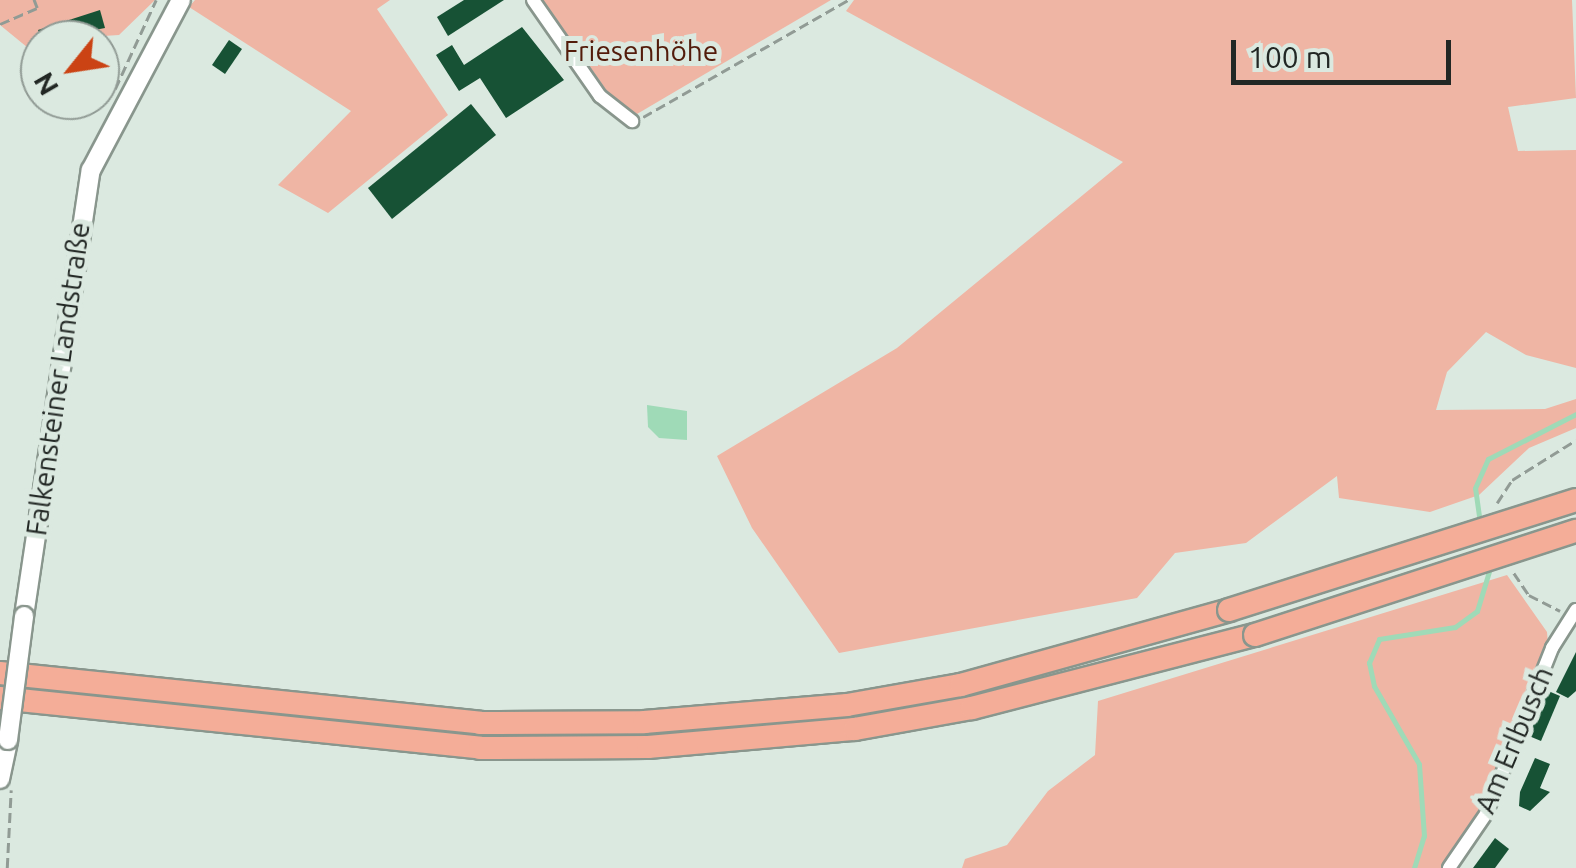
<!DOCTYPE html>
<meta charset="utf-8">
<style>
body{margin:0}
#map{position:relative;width:1576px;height:868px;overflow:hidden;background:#dbe9e0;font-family:Ubuntu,sans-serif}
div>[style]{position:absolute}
.green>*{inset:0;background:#efb5a4}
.water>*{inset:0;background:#9fdab7}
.stream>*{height:5px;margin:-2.5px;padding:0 2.5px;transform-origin:2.5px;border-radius:2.5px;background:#9fdab7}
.building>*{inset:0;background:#175235}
.path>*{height:2.5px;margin-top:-1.25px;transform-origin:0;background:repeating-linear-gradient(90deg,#919b95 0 10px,transparent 0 15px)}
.roads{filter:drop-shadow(2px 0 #89968d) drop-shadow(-2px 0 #89968d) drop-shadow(0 2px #89968d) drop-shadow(0 -2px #89968d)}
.minor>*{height:12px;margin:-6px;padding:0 6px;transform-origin:6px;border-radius:6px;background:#fff}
.secondary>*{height:18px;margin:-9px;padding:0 9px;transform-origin:9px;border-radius:9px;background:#fff}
.motorway>*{height:22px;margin:-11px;padding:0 11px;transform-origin:11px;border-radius:11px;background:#f4ad98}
.bridges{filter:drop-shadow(2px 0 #89968d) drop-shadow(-2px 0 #89968d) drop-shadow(0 2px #89968d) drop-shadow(0 -2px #89968d)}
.secondary-bridge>*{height:18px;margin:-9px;padding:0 9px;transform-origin:9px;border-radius:9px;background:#fff}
.motorway-bridge>*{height:22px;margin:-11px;padding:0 11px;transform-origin:11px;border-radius:11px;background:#f4ad98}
span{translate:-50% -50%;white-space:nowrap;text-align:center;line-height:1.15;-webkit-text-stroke:10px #dbe9e0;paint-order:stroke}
.park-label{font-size:28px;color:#521b0a}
.street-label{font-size:28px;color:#222724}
.north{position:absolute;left:20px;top:20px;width:100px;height:100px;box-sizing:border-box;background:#dbe9e0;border:2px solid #919b95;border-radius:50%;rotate:240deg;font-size:28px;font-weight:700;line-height:40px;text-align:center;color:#222724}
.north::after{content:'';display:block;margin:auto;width:35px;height:45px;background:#cb4314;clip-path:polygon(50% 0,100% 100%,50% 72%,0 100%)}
.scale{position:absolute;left:1231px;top:40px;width:220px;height:45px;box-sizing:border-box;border:5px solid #222724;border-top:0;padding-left:12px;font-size:30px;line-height:35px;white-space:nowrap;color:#222724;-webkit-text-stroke:8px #dbe9e0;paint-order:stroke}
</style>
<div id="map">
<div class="green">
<i style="clip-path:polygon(0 0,155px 0,119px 35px,40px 40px,33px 52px,0 25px)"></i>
<i style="clip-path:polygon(195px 0,390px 0,377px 9px,448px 115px,328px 213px,278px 185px,351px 111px,189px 7px)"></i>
<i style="clip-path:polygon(543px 0,831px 0,637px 114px,611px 97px)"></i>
<i style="clip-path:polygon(854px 0,1572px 0,1576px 98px,1508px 107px,1518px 151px,1576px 150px,1576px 368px,1526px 355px,1486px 332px,1447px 372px,1436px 410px,1545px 409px,1576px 399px,1576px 428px,1529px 448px,1479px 495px,1430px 512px,1339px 498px,1337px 476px,1246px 543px,1175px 553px,1137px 598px,839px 653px,752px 528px,717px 456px,897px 348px,1123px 162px,846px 11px)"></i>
<i style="clip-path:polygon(1507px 575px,1547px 632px,1548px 644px,1477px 818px,1441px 868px,962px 868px,965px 859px,1007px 845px,1048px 791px,1095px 755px,1098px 701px)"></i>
</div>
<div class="water">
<i style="clip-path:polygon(647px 405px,687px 411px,687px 440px,659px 438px,648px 427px)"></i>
</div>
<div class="stream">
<i style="left:1480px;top:523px;width:35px;rotate:-98deg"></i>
<i style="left:1475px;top:488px;width:32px;rotate:-66deg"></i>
<i style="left:1488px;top:459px;width:99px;rotate:-27.1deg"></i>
<i style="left:1414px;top:868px;width:34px;rotate:-73deg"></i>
<i style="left:1424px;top:836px;width:72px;rotate:-94deg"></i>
<i style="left:1419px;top:764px;width:90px;rotate:-120deg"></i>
<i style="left:1374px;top:686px;width:24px;rotate:-102deg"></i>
<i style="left:1369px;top:663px;width:26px;rotate:-67deg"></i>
<i style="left:1379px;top:639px;width:77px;rotate:-9deg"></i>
<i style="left:1455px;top:627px;width:27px;rotate:-36deg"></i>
<i style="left:1477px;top:611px;width:45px;rotate:-73.2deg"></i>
</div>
<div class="building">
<i style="clip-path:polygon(464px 0,504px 0,448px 36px,437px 17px)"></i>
<i style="clip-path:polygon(100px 10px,105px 28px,42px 40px,38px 30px)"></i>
<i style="clip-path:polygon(522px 27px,564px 80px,506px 118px,480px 78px,459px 91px,436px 55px,452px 45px,464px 65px)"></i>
<i style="clip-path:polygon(229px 40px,242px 49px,225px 74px,212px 65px)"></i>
<i style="clip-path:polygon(471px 104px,496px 135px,392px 219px,368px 188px)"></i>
<i style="clip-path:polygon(1576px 652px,1576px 691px,1568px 698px,1556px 692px)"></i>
<i style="clip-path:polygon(1546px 690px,1560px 696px,1541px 741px,1529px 736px)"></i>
<i style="clip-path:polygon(1535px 758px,1550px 764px,1540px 788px,1550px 792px,1530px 811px,1519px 806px,1520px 792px)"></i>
<i style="clip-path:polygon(1495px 838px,1509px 849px,1495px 868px,1473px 868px)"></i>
</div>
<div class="path">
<i style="left:0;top:24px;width:40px;rotate:-23.4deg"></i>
<i style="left:37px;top:8px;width:9px;rotate:-111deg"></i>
<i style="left:115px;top:89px;width:98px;rotate:-65.3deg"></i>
<i style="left:643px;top:117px;width:236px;rotate:-29.7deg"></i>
<i style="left:1497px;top:503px;width:27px;rotate:-57deg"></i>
<i style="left:1512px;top:480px;width:75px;rotate:-32deg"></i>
<i style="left:1514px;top:573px;width:27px;rotate:56deg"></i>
<i style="left:1529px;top:595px;width:35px;rotate:27deg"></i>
<i style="left:7px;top:868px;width:78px;rotate:-87.1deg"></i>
</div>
<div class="roads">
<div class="minor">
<i style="left:533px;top:0;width:117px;rotate:55.1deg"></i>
<i style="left:600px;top:96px;width:41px;rotate:38deg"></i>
<i style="left:1449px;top:868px;width:65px;rotate:-55.6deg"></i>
<i style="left:1486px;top:814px;width:179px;rotate:-68.3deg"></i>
<i style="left:1552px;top:648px;width:45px;rotate:-57.7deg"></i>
</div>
<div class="secondary">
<i style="left:24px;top:616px;width:451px;rotate:-81.5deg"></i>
<i style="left:91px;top:170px;width:192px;rotate:-62.1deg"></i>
<i style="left:0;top:779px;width:40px;rotate:-78deg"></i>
</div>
<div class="motorway">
<i style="left:0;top:673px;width:483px;rotate:5.9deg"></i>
<i style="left:480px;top:723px;width:164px;rotate:-0.3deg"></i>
<i style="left:644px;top:722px;width:204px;rotate:-4.8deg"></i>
<i style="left:847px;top:705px;width:116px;rotate:-10deg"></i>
<i style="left:961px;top:685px;width:278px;rotate:-15.6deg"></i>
<i style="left:0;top:698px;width:483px;rotate:5.9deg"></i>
<i style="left:480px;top:748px;width:168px;rotate:-0.3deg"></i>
<i style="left:648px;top:747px;width:208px;rotate:-5deg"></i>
<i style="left:855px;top:729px;width:119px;rotate:-10.2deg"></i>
<i style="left:972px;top:708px;width:292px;rotate:-14.5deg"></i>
</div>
</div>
<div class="bridges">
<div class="secondary-bridge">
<i style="left:8px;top:740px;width:125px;rotate:-82.6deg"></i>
</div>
<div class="motorway-bridge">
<i style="left:1229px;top:610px;width:364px;rotate:-17.6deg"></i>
<i style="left:1255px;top:635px;width:337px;rotate:-18deg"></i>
</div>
</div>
<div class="park-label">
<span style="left:641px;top:51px">Friesenhöhe</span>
</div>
<div class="street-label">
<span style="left:58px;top:379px;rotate:-82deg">Falkensteiner Landstraße</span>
<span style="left:1514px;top:740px;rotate:-67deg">Am Erlbusch</span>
</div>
<div class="north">N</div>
<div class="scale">100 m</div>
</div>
